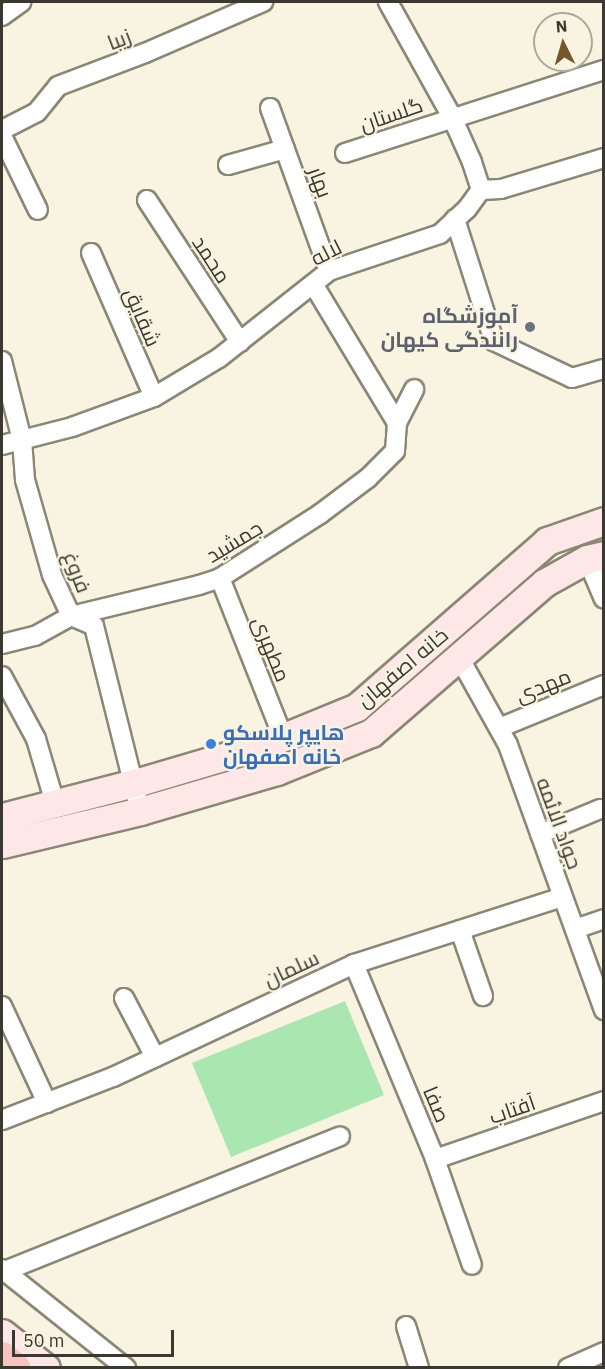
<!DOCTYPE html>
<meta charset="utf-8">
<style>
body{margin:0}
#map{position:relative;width:605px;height:1369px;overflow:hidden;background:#f8f4e1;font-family:"IBM Plex Sans",Cairo,sans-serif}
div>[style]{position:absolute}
.green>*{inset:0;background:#aae7b0}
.roads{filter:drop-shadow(2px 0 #8b8776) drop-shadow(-2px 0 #8b8776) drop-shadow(0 2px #8b8776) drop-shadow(0 -2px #8b8776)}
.minor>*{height:18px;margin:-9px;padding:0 9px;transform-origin:9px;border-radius:9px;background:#fff}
.secondary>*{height:27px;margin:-13.5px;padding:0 13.5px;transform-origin:13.5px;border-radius:13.5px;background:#fde8e7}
.trunk>*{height:32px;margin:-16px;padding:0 16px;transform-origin:16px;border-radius:16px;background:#f8c3bf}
.dots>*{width:16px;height:16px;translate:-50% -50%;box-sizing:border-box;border:3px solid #f8f4e1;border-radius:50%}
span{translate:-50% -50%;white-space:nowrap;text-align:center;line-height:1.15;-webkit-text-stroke:4.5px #f8f4e1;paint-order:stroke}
.street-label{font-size:21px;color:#3a3831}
.worship-label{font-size:21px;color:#5b616d;font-weight:700}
.right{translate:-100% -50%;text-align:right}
.shop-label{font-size:21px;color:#366cbe;font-weight:700}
.left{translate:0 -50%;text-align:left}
.frame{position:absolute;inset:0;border:3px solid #3a3831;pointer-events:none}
.north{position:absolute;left:533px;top:12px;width:60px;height:60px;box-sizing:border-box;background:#f8f4e1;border:2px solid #aca99b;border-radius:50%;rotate:355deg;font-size:16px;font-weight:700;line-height:24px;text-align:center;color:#3a3831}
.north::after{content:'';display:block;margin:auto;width:21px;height:27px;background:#75572b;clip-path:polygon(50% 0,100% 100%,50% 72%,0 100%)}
.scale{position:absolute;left:12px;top:1330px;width:162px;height:27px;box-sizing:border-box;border:3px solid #3a3831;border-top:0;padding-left:8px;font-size:18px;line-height:21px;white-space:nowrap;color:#3a3831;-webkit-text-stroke:4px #f8f4e1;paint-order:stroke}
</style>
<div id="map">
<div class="green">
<i style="clip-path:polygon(345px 1001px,384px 1095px,231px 1157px,192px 1063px)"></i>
</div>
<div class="roads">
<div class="minor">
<i style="left:2px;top:16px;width:24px;rotate:-36deg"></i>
<i style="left:270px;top:108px;width:173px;rotate:70.1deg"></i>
<i style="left:2px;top:130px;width:39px;rotate:-27deg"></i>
<i style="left:37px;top:112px;width:33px;rotate:-51deg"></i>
<i style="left:58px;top:86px;width:93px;rotate:-20.8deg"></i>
<i style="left:145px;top:53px;width:129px;rotate:-23.4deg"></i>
<i style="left:2px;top:136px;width:82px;rotate:64.1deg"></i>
<i style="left:345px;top:153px;width:272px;rotate:-17.8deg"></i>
<i style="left:228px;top:165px;width:59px;rotate:-15.7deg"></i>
<i style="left:481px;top:190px;width:20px;rotate:-3deg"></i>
<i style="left:501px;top:189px;width:108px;rotate:-16.8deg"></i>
<i style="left:147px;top:200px;width:170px;rotate:56.8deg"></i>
<i style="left:455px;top:219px;width:128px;rotate:72.3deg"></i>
<i style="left:494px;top:341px;width:86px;rotate:25.4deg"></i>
<i style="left:572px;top:378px;width:33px;rotate:-16deg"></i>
<i style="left:91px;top:253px;width:157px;rotate:66.4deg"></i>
<i style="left:2px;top:361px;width:81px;rotate:75.8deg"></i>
<i style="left:22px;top:440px;width:40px;rotate:85.7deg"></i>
<i style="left:25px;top:480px;width:99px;rotate:74.1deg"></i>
<i style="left:52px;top:575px;width:45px;rotate:65.1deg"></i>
<i style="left:71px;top:616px;width:25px;rotate:23deg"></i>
<i style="left:94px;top:626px;width:191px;rotate:76deg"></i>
<i style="left:397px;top:423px;width:38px;rotate:-63deg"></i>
<i style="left:2px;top:445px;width:72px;rotate:-14.4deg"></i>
<i style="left:72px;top:427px;width:87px;rotate:-20.1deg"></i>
<i style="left:154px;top:397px;width:76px;rotate:-31deg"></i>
<i style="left:219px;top:358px;width:140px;rotate:-38.3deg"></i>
<i style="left:329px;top:271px;width:117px;rotate:-18.4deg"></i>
<i style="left:440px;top:234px;width:37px;rotate:-43deg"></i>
<i style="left:467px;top:209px;width:24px;rotate:-54deg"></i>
<i style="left:481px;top:190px;width:29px;rotate:-108deg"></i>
<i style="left:472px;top:162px;width:49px;rotate:-114deg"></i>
<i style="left:452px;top:117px;width:132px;rotate:-119.1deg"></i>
<i style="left:587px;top:559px;width:43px;rotate:67deg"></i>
<i style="left:220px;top:578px;width:171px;rotate:68.4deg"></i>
<i style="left:2px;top:644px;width:34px;rotate:-14deg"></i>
<i style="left:35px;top:636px;width:41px;rotate:-29.1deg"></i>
<i style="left:71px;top:616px;width:132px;rotate:-13.6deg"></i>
<i style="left:199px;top:585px;width:22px;rotate:-18deg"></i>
<i style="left:220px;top:578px;width:119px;rotate:-32.6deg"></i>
<i style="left:320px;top:514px;width:60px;rotate:-36.9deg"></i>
<i style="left:368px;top:478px;width:38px;rotate:-45deg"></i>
<i style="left:395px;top:451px;width:28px;rotate:-86deg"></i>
<i style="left:397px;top:423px;width:162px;rotate:-121.1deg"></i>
<i style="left:460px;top:659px;width:98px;rotate:60.8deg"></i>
<i style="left:508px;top:745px;width:282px;rotate:70.1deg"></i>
<i style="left:2px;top:676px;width:72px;rotate:61.6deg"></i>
<i style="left:36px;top:739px;width:67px;rotate:73.5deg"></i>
<i style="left:499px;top:728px;width:113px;rotate:-22.3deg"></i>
<i style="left:540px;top:834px;width:65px;rotate:-22.6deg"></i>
<i style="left:575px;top:929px;width:31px;rotate:-19deg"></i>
<i style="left:460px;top:930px;width:70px;rotate:70.8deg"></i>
<i style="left:354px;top:964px;width:211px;rotate:67.4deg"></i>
<i style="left:435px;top:1159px;width:112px;rotate:70.8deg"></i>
<i style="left:124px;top:998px;width:67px;rotate:62.3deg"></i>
<i style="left:2px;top:1006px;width:107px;rotate:65.1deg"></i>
<i style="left:2px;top:1120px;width:119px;rotate:-21.2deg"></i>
<i style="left:113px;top:1077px;width:266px;rotate:-25.1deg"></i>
<i style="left:354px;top:964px;width:219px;rotate:-17.8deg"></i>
<i style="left:435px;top:1159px;width:179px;rotate:-18.9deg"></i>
<i style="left:2px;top:1269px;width:159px;rotate:38.6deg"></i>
<i style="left:5px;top:1271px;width:361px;rotate:-21.9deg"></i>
<i style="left:406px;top:1326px;width:44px;rotate:72.8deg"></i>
<i style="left:568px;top:1368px;width:39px;rotate:-24deg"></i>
</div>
<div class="secondary">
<i style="left:2px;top:817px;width:145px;rotate:-14.4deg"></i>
<i style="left:142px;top:781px;width:130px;rotate:-16.5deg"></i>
<i style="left:267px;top:744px;width:97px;rotate:-22.3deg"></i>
<i style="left:357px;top:707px;width:252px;rotate:-41.1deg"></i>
<i style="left:547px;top:541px;width:60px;rotate:-19.3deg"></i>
<i style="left:2px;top:844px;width:142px;rotate:-13.4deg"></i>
<i style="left:140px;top:811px;width:143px;rotate:-16.3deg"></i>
<i style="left:277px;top:771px;width:101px;rotate:-22deg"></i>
<i style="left:371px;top:733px;width:229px;rotate:-40.9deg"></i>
<i style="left:544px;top:583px;width:49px;rotate:-29.2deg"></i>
<i style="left:587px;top:559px;width:17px;rotate:-13deg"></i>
<i style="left:2px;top:1333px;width:56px;rotate:38.5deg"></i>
</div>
<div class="trunk">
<i style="left:2px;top:1358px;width:16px;rotate:40deg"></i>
</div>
</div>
<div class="dots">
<i style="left:530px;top:327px;background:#6b7280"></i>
<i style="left:211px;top:744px;background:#3f7fe0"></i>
</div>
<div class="street-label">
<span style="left:119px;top:39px;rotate:-21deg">زیبا</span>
<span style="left:391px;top:114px;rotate:-19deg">گلستان</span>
<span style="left:321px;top:182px;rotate:70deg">بهار</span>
<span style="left:326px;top:252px;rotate:-27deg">لاله</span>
<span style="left:212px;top:259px;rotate:57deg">محمد</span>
<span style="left:143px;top:317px;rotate:67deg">شقایق</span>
<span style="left:234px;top:541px;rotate:-31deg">جمشید</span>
<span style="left:78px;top:572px;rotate:69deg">فروغ</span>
<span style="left:272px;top:649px;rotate:68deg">مطهری</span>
<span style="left:402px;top:667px;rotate:-40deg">خانه اصفهان</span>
<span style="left:543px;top:685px;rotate:-22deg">مهدی</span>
<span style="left:560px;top:823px;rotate:70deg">جواد الائمه</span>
<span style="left:291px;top:968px;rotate:-25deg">سلمان</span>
<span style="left:437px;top:1104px;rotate:67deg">صفا</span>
<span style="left:512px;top:1109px;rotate:-19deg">آفتاب</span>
</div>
<div class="worship-label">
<span class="right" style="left:518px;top:327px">آموزشگاه<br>رانندگی کیهان</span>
</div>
<div class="shop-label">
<span class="left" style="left:223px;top:744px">هایپر پلاسکو<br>خانه اصفهان</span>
</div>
<div class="frame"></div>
<div class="north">N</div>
<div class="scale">50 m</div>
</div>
